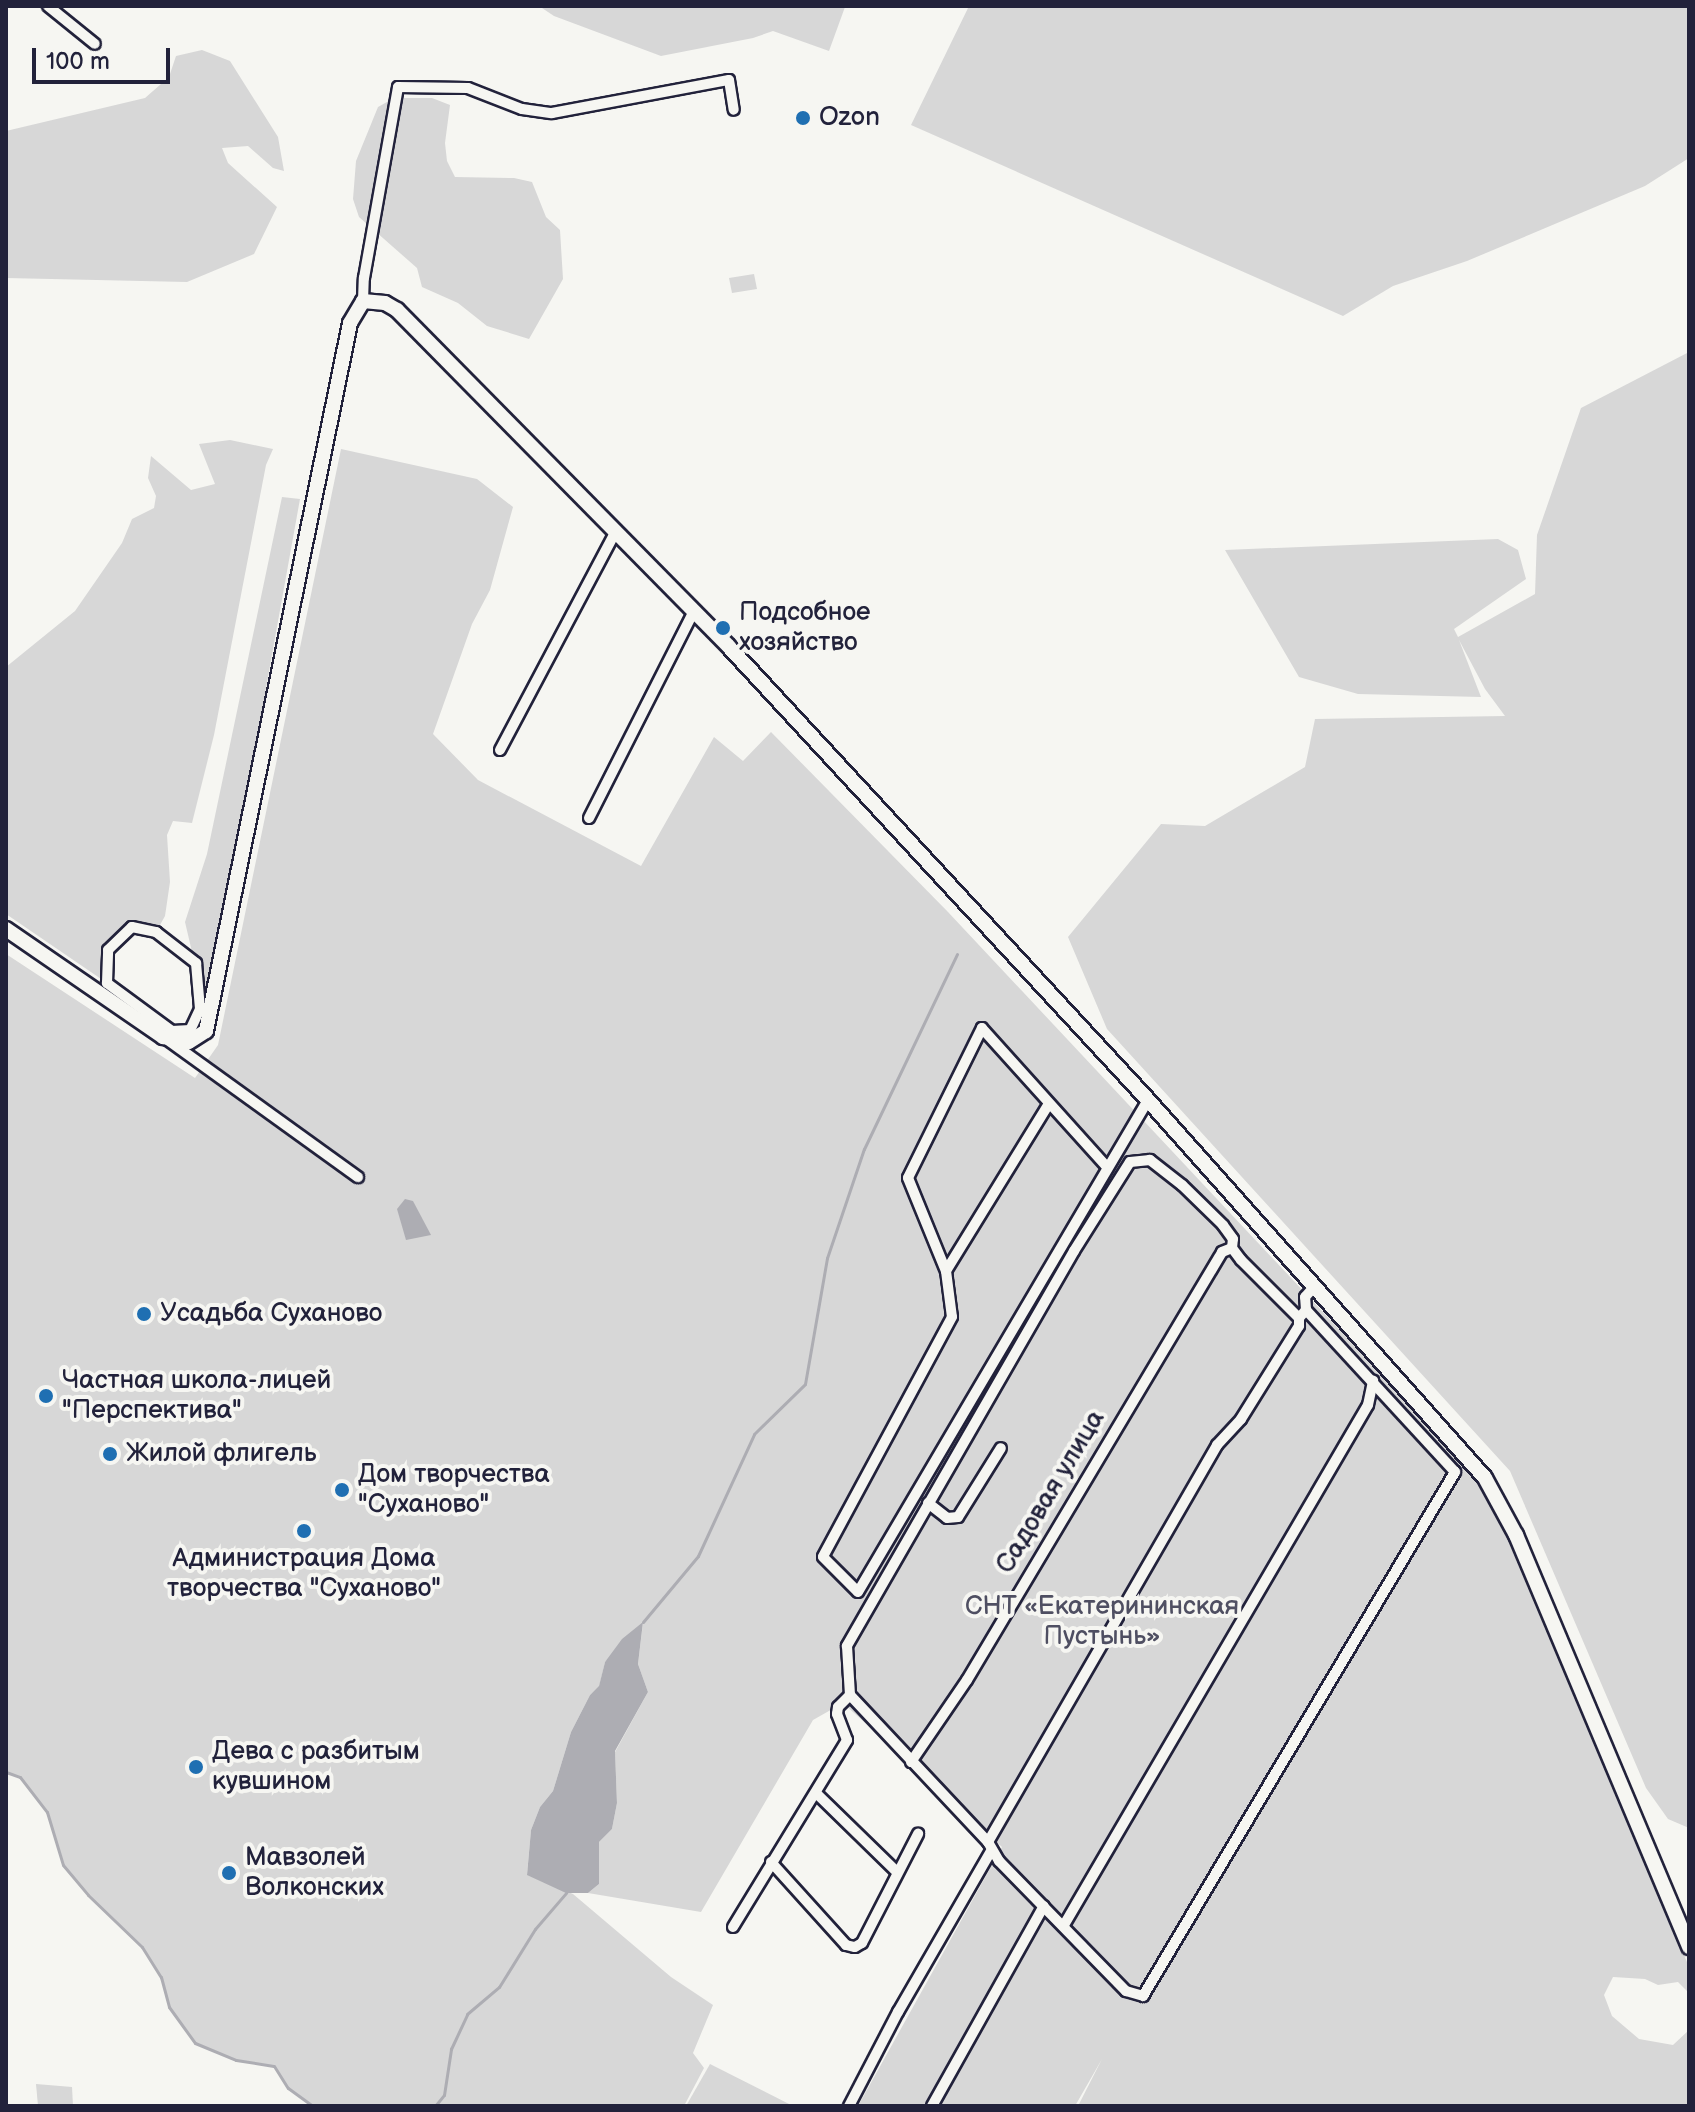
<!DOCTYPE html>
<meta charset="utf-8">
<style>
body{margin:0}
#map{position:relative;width:1695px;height:2112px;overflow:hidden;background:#f6f6f2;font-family:"Balsamiq Sans",sans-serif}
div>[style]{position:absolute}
.green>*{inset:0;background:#d7d7d7}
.water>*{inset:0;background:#adadb3}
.stream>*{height:3px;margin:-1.5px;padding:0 1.5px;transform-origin:1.5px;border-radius:1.5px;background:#adadb3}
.roads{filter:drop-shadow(2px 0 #22223b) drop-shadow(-2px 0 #22223b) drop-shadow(0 2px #22223b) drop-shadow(0 -2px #22223b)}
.street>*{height:10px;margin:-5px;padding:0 5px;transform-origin:5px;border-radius:5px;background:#f6f6f2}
.secondary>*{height:14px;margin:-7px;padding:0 7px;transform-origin:7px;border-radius:7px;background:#f6f6f2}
.dots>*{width:22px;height:22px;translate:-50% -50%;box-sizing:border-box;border:4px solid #f6f6f2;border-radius:50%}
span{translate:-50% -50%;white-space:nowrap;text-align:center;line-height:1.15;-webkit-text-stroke:8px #f6f6f2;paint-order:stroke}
.poi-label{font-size:26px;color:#22223b}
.left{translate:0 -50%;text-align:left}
.street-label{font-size:26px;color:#22223b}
.park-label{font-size:26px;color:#4f4f62}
.frame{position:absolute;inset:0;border:8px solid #22223b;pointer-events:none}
.scale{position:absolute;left:32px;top:48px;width:138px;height:36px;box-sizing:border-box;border:4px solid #22223b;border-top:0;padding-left:10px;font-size:24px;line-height:28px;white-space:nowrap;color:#22223b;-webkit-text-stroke:6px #f6f6f2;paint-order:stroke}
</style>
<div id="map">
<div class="green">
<i style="clip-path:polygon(539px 6px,836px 6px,845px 7px,829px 51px,773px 31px,753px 38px,661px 56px,554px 16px)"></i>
<i style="clip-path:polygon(969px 6px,1689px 6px,1689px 158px,1645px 186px,1467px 261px,1393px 286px,1343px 316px,911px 125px)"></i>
<i style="clip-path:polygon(202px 50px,230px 61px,278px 137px,284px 171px,273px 168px,248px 146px,222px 148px,228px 163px,277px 207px,254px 254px,187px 282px,6px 278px,6px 131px,145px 98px,169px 77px,176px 56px)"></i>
<i style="clip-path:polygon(394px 98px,432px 98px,450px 105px,445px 143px,447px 161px,455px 177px,514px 178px,532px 182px,546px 217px,560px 230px,563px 279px,529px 339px,487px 326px,458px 303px,422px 287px,417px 268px,359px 217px,353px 199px,356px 161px,378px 107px)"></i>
<i style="clip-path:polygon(754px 274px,757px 289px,732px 293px,729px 278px)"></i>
<i style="clip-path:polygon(1689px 352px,1689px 1828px,1668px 1819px,1646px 1788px,1510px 1471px,1107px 1029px,1068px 937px,1161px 824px,1205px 826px,1305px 767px,1315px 719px,1505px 716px,1485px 689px,1459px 640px,1481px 697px,1358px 694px,1299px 677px,1225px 550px,1498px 539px,1518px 550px,1526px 579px,1454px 629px,1458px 637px,1535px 594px,1537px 535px,1581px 408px)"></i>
<i style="clip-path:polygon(230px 440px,273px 449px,266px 465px,214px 735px,192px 823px,173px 821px,167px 835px,170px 882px,165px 916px,156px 932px,132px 927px,109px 950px,107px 983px,6px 914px,6px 667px,75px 611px,122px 543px,132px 519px,154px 508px,156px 496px,148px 478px,151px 456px,191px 490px,215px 484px,199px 444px)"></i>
<i style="clip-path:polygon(341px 449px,477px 479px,513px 507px,490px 590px,472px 624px,433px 734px,478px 780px,641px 866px,714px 737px,743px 761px,771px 732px,948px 912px,1487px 1487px,1505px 1519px,1689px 1967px,1689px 1993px,1678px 1982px,1658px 1985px,1645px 1979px,1613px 1977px,1604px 1995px,1612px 2016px,1639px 2039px,1673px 2045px,1689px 2030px,1689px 2106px,1078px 2106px,1102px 2059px,1075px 2106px,858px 2106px,1002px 1847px,843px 1703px,813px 1720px,701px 1912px,588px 1893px,599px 1884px,599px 1842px,612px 1829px,617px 1803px,615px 1752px,648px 1692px,638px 1664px,643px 1623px,605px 1662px,599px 1687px,590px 1695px,571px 1732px,553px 1791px,540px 1807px,531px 1830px,527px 1874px,573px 1894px,671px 1977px,713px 2005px,693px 2053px,704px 2068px,684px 2106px,313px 2106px,288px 2088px,274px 2066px,236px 2060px,195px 2043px,169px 2007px,161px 1977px,142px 1947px,88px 1895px,63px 1865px,47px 1812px,20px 1777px,6px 1772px,6px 954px,195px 1078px,218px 1045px)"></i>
<i style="clip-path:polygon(282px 497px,300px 499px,207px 1016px,185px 922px,207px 854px)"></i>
<i style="clip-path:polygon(710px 2064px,793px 2106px,686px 2106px)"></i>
<i style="clip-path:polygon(36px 2084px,72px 2087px,73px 2106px,38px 2106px)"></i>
</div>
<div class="water">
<i style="clip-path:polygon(405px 1199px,413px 1201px,431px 1235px,406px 1240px,397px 1209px)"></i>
<i style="clip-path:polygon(643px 1622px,638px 1664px,648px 1692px,615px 1751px,617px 1803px,612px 1829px,599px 1842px,599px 1884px,588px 1893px,566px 1893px,527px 1875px,531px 1830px,540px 1807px,553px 1791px,571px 1732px,590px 1695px,599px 1686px,605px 1662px,622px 1639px)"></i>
</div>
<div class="stream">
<i style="left:643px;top:1622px;width:86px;rotate:-50.2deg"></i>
<i style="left:698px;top:1556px;width:134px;rotate:-65.3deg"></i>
<i style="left:754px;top:1434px;width:71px;rotate:-44.4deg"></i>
<i style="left:805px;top:1384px;width:128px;rotate:-80.1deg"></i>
<i style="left:827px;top:1258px;width:115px;rotate:-71.3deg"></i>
<i style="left:864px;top:1149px;width:216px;rotate:-64.5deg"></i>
<i style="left:6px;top:1772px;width:15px;rotate:20deg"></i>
<i style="left:20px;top:1777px;width:44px;rotate:52.4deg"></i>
<i style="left:47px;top:1812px;width:55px;rotate:73.2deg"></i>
<i style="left:63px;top:1865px;width:39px;rotate:50deg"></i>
<i style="left:88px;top:1895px;width:75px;rotate:43.9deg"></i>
<i style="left:142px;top:1947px;width:36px;rotate:58deg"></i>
<i style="left:161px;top:1977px;width:31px;rotate:75deg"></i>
<i style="left:169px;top:2007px;width:44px;rotate:54.2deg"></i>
<i style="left:195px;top:2043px;width:44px;rotate:22.5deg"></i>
<i style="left:236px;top:2060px;width:38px;rotate:9deg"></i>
<i style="left:274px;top:2066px;width:26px;rotate:58deg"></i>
<i style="left:288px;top:2088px;width:31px;rotate:36deg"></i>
<i style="left:435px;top:2106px;width:14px;rotate:-51deg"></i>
<i style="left:444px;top:2095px;width:47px;rotate:-81.3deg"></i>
<i style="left:451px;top:2049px;width:38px;rotate:-65deg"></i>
<i style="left:467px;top:2014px;width:42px;rotate:-40.2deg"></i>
<i style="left:499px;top:1987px;width:68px;rotate:-58.2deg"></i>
<i style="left:535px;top:1929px;width:48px;rotate:-49.3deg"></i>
</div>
<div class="roads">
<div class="street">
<i style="left:48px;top:6px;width:60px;rotate:39deg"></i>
<i style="left:363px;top:301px;width:23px;rotate:-88deg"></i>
<i style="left:364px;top:278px;width:194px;rotate:-79.9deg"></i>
<i style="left:398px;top:87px;width:70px;rotate:0.8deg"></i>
<i style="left:468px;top:88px;width:58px;rotate:21.3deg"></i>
<i style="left:522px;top:109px;width:30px;rotate:8deg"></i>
<i style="left:552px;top:113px;width:180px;rotate:-10.6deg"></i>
<i style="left:729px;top:80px;width:30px;rotate:81deg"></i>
<i style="left:500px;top:750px;width:246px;rotate:-62.1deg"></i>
<i style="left:589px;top:818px;width:232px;rotate:-63.1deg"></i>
<i style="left:132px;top:927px;width:25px;rotate:12deg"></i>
<i style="left:156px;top:932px;width:51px;rotate:37.8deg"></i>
<i style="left:196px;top:963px;width:46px;rotate:85deg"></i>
<i style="left:200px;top:1009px;width:23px;rotate:115deg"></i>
<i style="left:190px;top:1030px;width:18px;rotate:177deg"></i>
<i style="left:172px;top:1031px;width:81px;rotate:-143.6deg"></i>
<i style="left:107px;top:983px;width:33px;rotate:-88deg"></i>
<i style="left:108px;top:950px;width:33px;rotate:-44deg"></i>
<i style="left:165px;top:1038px;width:238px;rotate:35.8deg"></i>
<i style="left:1107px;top:1167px;width:187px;rotate:-132deg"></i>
<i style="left:982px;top:1028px;width:167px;rotate:116.3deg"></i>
<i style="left:908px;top:1178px;width:100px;rotate:67.8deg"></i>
<i style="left:946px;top:1271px;width:46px;rotate:82.6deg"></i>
<i style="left:952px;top:1317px;width:272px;rotate:118.3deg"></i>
<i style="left:823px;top:1557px;width:49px;rotate:45deg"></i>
<i style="left:858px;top:1592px;width:571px;rotate:-59.48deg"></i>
<i style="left:946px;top:1271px;width:195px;rotate:-58.4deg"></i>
<i style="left:1299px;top:1318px;width:82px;rotate:-135deg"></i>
<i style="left:1241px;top:1260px;width:15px;rotate:-127deg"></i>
<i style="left:1232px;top:1248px;width:9px;rotate:-84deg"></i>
<i style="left:1233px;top:1239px;width:17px;rotate:-126deg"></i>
<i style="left:1223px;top:1225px;width:57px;rotate:-135.7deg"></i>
<i style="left:1182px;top:1185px;width:41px;rotate:-142deg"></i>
<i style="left:1150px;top:1160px;width:20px;rotate:174deg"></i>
<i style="left:1130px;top:1162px;width:105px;rotate:122.2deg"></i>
<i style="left:1074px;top:1251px;width:456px;rotate:119.9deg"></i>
<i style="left:847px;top:1646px;width:49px;rotate:86.5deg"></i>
<i style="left:850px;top:1695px;width:202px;rotate:46.8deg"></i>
<i style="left:988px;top:1842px;width:22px;rotate:60deg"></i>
<i style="left:999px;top:1861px;width:182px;rotate:45.7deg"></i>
<i style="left:1126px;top:1991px;width:18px;rotate:16deg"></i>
<i style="left:1143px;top:1996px;width:610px;rotate:-59.23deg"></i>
<i style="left:1455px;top:1472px;width:220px;rotate:-132.6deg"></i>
<i style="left:928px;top:1503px;width:24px;rotate:38deg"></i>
<i style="left:947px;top:1518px;width:11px;rotate:-5deg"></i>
<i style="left:958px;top:1517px;width:81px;rotate:-58.1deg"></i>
<i style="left:911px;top:1762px;width:99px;rotate:-55.7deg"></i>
<i style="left:967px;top:1680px;width:498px;rotate:-59.2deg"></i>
<i style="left:1222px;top:1252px;width:11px;rotate:-22deg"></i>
<i style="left:816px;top:1793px;width:113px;rotate:44.3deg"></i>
<i style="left:988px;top:1842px;width:458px;rotate:-60deg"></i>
<i style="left:1217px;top:1445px;width:35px;rotate:-47deg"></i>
<i style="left:1241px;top:1419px;width:110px;rotate:-58.1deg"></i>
<i style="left:1299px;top:1326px;width:8px;rotate:-90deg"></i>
<i style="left:1299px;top:1318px;width:11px;rotate:-49deg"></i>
<i style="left:1306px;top:1310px;width:13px;rotate:-94deg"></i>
<i style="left:1305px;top:1297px;width:13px;rotate:-48deg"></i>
<i style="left:771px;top:1862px;width:112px;rotate:47.9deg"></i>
<i style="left:846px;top:1945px;width:9px;rotate:13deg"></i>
<i style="left:855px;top:1947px;width:8px;rotate:-30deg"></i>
<i style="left:862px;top:1943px;width:123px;rotate:-62.8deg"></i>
<i style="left:1064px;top:1925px;width:602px;rotate:-59.69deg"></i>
<i style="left:1368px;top:1405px;width:25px;rotate:-78deg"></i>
<i style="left:733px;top:1927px;width:219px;rotate:-58.6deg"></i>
<i style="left:847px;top:1740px;width:28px;rotate:-111deg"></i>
<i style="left:837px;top:1714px;width:7px;rotate:-82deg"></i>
<i style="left:838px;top:1707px;width:17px;rotate:-45deg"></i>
<i style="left:849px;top:2106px;width:106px;rotate:-62.5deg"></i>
<i style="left:898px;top:2012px;width:186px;rotate:-60deg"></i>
<i style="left:932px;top:2106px;width:229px;rotate:-60.8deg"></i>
</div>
<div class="secondary">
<i style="left:6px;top:929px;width:191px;rotate:34.5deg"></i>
<i style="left:163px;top:1037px;width:26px;rotate:11deg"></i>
<i style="left:189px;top:1042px;width:20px;rotate:-33deg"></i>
<i style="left:206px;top:1031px;width:722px;rotate:-78.5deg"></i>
<i style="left:350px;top:323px;width:26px;rotate:-59deg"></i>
<i style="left:363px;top:301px;width:22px;rotate:5deg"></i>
<i style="left:385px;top:303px;width:14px;rotate:30deg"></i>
<i style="left:397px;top:310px;width:473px;rotate:45.4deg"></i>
<i style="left:729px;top:647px;width:617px;rotate:47.23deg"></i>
<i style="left:1148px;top:1100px;width:506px;rotate:48.28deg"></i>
<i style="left:1485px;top:1478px;width:65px;rotate:61.5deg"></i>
<i style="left:1516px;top:1535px;width:447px;rotate:67.2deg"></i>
</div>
</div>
<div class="dots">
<i style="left:803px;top:118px;background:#1f6fb2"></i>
<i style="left:723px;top:628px;background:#1f6fb2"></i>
<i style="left:144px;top:1314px;background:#1f6fb2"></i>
<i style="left:46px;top:1396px;background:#1f6fb2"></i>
<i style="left:110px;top:1454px;background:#1f6fb2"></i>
<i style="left:342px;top:1490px;background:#1f6fb2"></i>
<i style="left:304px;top:1531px;background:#1f6fb2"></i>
<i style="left:196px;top:1767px;background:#1f6fb2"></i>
<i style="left:229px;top:1873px;background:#1f6fb2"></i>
</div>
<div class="poi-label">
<span class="left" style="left:819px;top:118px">Ozon</span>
<span class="left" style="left:739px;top:628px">Подсобное<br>хозяйство</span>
<span class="left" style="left:160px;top:1314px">Усадьба Суханово</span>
<span class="left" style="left:62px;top:1396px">Частная школа-лицей<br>"Перспектива"</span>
<span class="left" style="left:126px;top:1454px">Жилой флигель</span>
<span class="left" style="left:358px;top:1490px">Дом творчества<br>"Суханово"</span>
<span style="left:304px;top:1574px">Администрация Дома<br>творчества "Суханово"</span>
<span class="left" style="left:212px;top:1767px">Дева с разбитым<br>кувшином</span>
<span class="left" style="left:245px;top:1873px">Мавзолей<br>Волконских</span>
</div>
<div class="street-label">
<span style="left:1051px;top:1492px;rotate:-59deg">Садовая улица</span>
</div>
<div class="park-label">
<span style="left:1102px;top:1622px">СНТ «Екатерининская<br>Пустынь»</span>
</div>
<div class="frame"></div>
<div class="scale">100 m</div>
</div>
